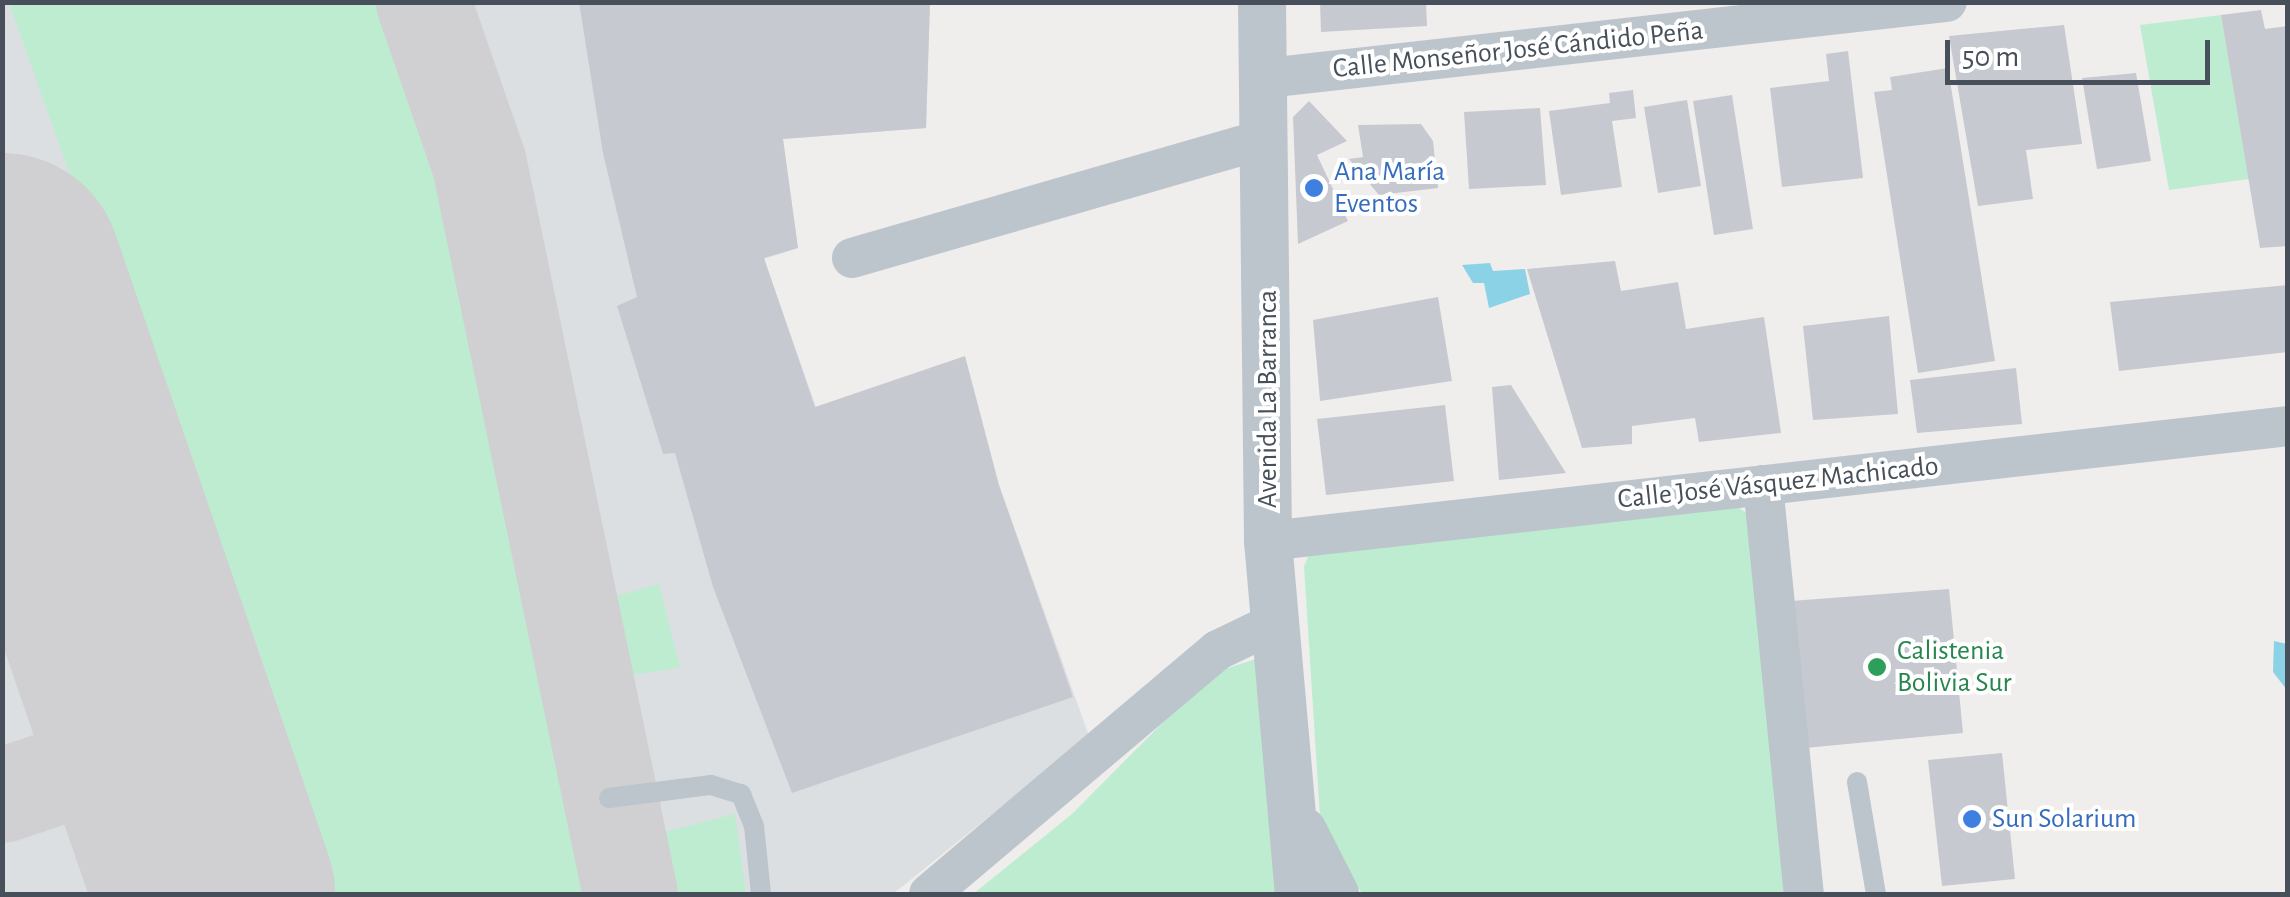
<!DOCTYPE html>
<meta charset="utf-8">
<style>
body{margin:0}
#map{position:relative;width:2290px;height:897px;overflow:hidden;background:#f0eded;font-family:"Alegreya Sans",sans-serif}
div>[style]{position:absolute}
.airport>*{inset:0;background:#dcdfe2}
.green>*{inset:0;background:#bdecd0}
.water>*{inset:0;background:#8cd2e7}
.taxiway>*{height:95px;margin:-47.5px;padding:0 47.5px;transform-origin:47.5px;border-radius:47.5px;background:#d0d0d2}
.runway>*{height:240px;margin:-120px;padding:0 120px;transform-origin:120px;border-radius:120px;background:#d0d0d2}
.building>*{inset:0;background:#c7c9d0}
.service>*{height:20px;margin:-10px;padding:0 10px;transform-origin:10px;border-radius:10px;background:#bcc5cc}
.minor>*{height:40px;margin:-20px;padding:0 20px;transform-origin:20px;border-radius:20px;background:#bcc5cc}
.tertiary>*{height:48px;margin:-24px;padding:0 24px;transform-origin:24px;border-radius:24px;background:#bcc5cc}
.dots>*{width:28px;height:28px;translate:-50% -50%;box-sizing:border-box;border:5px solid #fff;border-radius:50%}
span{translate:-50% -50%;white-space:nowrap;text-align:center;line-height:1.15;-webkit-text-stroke:8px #fff;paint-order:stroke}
.street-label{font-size:28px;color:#47505a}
.shop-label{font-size:28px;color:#366cbe}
.left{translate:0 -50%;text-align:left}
.leisure-label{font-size:28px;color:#27864d}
.frame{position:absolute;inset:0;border:5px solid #47505a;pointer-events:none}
.scale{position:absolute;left:1945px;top:40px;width:265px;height:45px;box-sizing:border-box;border:5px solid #47505a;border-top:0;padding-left:12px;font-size:30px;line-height:35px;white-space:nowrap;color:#47505a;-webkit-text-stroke:8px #fff;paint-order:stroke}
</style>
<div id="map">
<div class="airport">
<i style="clip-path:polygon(2px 3px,930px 3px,926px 128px,783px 139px,798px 248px,764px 259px,816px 407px,999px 485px,1089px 736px,893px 894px,3px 894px)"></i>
</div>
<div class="green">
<i style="clip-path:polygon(9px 3px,387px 3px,462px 230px,600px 894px,325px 894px)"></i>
<i style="clip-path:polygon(2221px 15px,2249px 179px,2169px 190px,2140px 25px)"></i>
<i style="clip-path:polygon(1731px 502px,1749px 515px,1787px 894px,1363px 894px,1333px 858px,1320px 817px,1304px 566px,1309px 555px)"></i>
<i style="clip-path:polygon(659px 584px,680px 668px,608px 678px,592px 603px)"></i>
<i style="clip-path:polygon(1256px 659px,1283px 894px,973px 894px,1072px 814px,1212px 673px)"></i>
<i style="clip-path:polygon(735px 814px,746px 894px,662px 894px,649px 836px)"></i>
</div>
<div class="water">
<i style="clip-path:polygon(1490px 263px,1493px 271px,1525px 269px,1530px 294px,1489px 308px,1484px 283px,1473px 283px,1462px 265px)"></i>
<i style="clip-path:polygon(2274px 641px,2287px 644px,2287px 690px,2273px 672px)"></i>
</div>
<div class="taxiway">
<i style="left:423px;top:2px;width:171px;rotate:70.9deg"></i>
<i style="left:479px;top:164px;width:745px;rotate:78.31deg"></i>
<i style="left:2px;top:795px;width:170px;rotate:-18.5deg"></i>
</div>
<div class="runway">
<i style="left:2px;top:273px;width:657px;rotate:71.07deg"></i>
</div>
<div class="building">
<i style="clip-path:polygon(579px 2px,930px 2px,926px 128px,783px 139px,798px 248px,764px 258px,815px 407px,965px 356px,999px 485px,1073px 697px,792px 793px,713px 587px,675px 453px,663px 454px,617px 306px,637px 297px,603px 153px)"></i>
<i style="clip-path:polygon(1320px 2px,1426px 2px,1427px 26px,1321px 32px)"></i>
<i style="clip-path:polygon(2261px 10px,2265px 29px,2288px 26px,2288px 246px,2260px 248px,2221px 15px)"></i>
<i style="clip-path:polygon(2064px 25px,2082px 144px,2026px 150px,2033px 199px,1978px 206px,1949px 36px)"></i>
<i style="clip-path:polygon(1848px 51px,1863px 178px,1782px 187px,1770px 88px,1829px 81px,1826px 54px)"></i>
<i style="clip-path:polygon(1948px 68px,1995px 361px,1918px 373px,1874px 92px,1892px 90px,1890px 77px)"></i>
<i style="clip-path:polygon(2136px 73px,2151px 161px,2097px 169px,2082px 78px)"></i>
<i style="clip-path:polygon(1633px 90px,1636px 118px,1612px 121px,1622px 187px,1561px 195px,1549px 111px,1610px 103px,1609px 93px)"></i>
<i style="clip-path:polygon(1732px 95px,1753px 229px,1714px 235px,1693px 101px)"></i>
<i style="clip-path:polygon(1687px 100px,1701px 186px,1658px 193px,1644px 107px)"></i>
<i style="clip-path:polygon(1309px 101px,1347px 141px,1317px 155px,1348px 221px,1298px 244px,1293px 117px)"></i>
<i style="clip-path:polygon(1540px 108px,1546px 185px,1469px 189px,1464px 112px)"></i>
<i style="clip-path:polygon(1421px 124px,1433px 141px,1438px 188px,1379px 195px,1349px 159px,1363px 157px,1358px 125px)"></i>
<i style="clip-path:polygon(1615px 261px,1621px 291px,1678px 282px,1686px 329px,1764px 317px,1781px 433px,1699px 442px,1695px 418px,1632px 426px,1632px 444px,1582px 448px,1527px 269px)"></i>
<i style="clip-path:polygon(2288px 285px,2288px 352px,2119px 371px,2110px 302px)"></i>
<i style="clip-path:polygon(1438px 297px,1452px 381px,1320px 401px,1313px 320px)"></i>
<i style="clip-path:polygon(1889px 316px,1898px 414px,1813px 420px,1803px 326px)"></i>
<i style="clip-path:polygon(2016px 368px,2022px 424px,1917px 433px,1910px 380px)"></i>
<i style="clip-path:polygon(1511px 385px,1566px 473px,1499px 480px,1492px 387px)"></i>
<i style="clip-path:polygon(1445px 405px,1454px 481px,1326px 495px,1317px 419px)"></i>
<i style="clip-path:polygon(1949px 589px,1963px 733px,1805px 748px,1791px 601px)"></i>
<i style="clip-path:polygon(2002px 753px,2015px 879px,1942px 886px,1928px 760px)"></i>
</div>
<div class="service">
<i style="left:1857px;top:782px;width:114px;rotate:80.4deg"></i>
<i style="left:609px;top:798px;width:103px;rotate:-7.3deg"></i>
<i style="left:711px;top:785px;width:31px;rotate:17deg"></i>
<i style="left:741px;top:794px;width:35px;rotate:68deg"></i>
<i style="left:754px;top:826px;width:68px;rotate:84.1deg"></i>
</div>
<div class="minor">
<i style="left:1267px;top:78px;width:684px;rotate:-6.38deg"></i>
<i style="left:852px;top:258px;width:432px;rotate:-16.1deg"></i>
<i style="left:1763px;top:485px;width:411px;rotate:84.3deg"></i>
<i style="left:1268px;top:541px;width:1026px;rotate:-6.43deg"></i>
<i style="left:929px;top:894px;width:378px;rotate:-40.2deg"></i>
<i style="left:1218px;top:650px;width:62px;rotate:-25.7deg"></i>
</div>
<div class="tertiary">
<i style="left:1262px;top:2px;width:539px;rotate:89.36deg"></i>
<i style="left:1268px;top:541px;width:354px;rotate:85deg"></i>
<i style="left:1303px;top:831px;width:71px;rotate:63.1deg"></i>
</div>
<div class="dots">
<i style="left:1314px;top:188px;background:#3f7fe0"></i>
<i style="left:1877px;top:667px;background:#2e9e5b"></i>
<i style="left:1972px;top:819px;background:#3f7fe0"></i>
</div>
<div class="street-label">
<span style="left:1518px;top:50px;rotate:-6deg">Calle Monseñor José Cándido Peña</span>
<span style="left:1268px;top:399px;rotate:-90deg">Avenida La Barranca</span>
<span style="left:1778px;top:483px;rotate:-6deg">Calle José Vásquez Machicado</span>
</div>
<div class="shop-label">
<span class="left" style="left:1334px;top:188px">Ana María<br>Eventos</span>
<span class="left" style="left:1992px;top:819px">Sun Solarium</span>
</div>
<div class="leisure-label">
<span class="left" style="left:1897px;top:667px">Calistenia<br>Bolivia Sur</span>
</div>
<div class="frame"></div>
<div class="scale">50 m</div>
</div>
